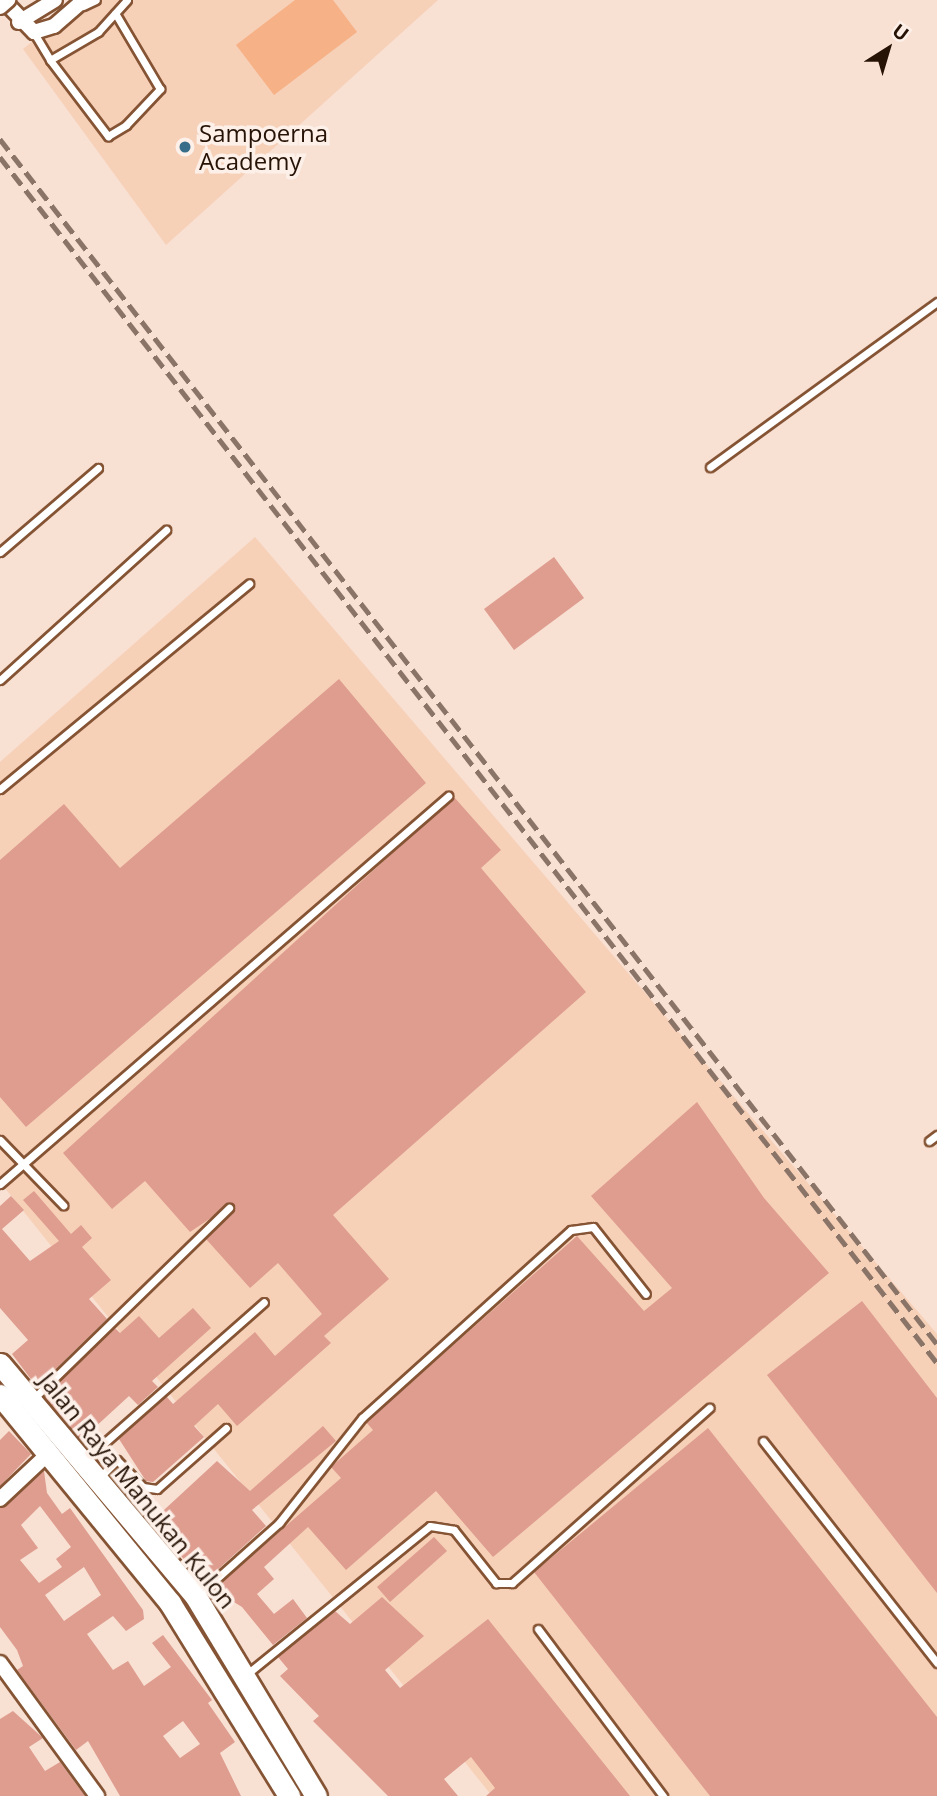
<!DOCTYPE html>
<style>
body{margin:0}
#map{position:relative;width:937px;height:1796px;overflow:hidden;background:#f8e0d3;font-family:"Open Sans",sans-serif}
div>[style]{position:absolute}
.built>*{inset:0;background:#f7d0b8}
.green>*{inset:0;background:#f6b186}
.building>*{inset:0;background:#de9d8f}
.roads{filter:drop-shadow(2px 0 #855434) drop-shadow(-2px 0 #855434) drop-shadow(0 2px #855434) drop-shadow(0 -2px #855434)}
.lane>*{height:7px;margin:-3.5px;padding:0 3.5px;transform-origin:3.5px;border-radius:3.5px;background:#fff}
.street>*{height:14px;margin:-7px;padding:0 7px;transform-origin:7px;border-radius:7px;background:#fff}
.secondary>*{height:21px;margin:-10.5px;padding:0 10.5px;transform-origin:10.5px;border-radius:10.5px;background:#fff}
.rail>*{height:4.5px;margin-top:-2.25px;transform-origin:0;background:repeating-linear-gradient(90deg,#897467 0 14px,transparent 0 21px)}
.bridges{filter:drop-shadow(2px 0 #855434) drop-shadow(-2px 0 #855434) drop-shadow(0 2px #855434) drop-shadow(0 -2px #855434)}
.street-bridge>*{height:14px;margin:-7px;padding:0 7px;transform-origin:7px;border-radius:7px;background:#fff}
.dots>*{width:19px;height:19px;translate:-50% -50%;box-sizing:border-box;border:4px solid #fcf0e9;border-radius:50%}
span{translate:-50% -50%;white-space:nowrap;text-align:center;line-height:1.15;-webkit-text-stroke:7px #fcf0e9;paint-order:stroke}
.poi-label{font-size:24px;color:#271306}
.left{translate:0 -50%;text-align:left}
.street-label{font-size:24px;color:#271306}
.north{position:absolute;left:853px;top:14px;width:70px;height:70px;-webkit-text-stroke:5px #fcf0e9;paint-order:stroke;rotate:37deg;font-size:19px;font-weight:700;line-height:28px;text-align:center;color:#271306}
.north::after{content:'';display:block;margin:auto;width:24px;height:32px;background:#271306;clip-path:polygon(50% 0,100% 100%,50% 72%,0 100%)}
</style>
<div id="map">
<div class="built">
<i style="clip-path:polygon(84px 0,438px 0,166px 245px,23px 49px)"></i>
<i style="clip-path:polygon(255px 537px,937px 1334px,937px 1796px,492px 1796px,0 1182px,0 762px)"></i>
</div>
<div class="green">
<i style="clip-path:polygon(295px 0,333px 0,357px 32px,274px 95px,236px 45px)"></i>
</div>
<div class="building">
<i style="clip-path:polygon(554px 557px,584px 598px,514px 650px,484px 609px)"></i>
<i style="clip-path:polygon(339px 679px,426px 783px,26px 1127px,0 1097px,0 860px,64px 804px,120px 868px)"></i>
<i style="clip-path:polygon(454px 797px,501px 850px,481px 868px,586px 992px,333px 1215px,389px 1279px,324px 1336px,331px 1343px,237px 1426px,218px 1404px,194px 1426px,204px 1437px,153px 1482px,146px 1481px,119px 1439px,166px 1396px,173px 1404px,255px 1332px,275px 1356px,322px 1314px,278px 1263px,250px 1288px,206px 1239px,234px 1212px,233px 1203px,190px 1232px,145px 1181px,112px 1209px,63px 1153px)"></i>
<i style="clip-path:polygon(697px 1102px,764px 1198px,829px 1273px,493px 1557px,436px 1491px,346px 1570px,308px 1527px,264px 1567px,274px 1579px,257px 1594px,274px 1614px,293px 1599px,307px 1618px,273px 1645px,242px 1607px,229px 1599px,219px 1609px,209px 1593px,341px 1478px,331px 1467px,373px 1430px,366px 1422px,577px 1236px,644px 1311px,672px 1288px,591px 1196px)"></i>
<i style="clip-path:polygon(34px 1191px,71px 1234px,81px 1225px,92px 1238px,82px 1247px,111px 1280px,89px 1299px,107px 1319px,37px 1387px,12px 1354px,28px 1340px,0 1308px,0 1206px,11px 1196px,24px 1210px,2px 1229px,30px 1261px,59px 1241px,23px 1200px)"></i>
<i style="clip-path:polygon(862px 1301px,937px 1398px,937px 1593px,767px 1375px)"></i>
<i style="clip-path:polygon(193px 1308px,211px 1328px,152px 1381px,158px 1387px,138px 1405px,129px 1396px,81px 1440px,44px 1396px,115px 1328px,120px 1333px,139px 1316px,159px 1338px)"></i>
<i style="clip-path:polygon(323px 1426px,336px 1441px,252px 1510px,266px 1526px,204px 1582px,151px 1522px,217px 1461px,250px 1491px)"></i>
<i style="clip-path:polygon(708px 1428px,937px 1717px,937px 1796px,710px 1796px,534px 1572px)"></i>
<i style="clip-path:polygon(9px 1431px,31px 1454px,0 1486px,0 1440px)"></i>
<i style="clip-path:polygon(evenodd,44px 1471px,47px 1493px,62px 1514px,70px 1508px,143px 1610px,144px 1619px,126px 1631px,113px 1616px,87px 1634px,113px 1670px,128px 1661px,144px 1686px,171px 1667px,152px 1643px,163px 1635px,212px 1700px,208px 1703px,235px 1742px,220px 1753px,241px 1796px,120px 1796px,88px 1741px,76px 1750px,17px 1670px,23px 1666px,17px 1650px,0 1627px,0 1508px,44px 1471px,40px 1506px,71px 1547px,56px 1559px,62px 1567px,39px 1583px,20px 1560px,38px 1548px,21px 1525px,40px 1506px,44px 1471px,84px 1567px,101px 1595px,64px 1621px,45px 1595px,84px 1567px,44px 1471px,183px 1721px,200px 1744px,180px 1758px,163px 1736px,183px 1721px)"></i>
<i style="clip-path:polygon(122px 1474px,144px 1493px,134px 1502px,115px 1481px)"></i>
<i style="clip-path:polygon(434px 1537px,447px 1551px,390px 1602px,377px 1587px)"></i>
<i style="clip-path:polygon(382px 1597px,424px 1636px,385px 1670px,400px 1688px,488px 1619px,630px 1796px,486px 1796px,495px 1788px,471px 1757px,444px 1779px,458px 1796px,388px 1796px,313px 1721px,319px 1716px,280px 1676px,288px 1669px,278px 1657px,335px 1611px,350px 1624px)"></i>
<i style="clip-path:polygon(13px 1711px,43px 1738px,29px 1747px,45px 1771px,60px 1762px,85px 1796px,0 1796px,0 1719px)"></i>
</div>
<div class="roads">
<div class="lane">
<i style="left:83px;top:6px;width:14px;rotate:-25deg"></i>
<i style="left:34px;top:33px;width:31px;rotate:59deg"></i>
<i style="left:50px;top:60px;width:56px;rotate:-30.3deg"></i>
<i style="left:98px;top:32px;width:43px;rotate:-47.8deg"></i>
<i style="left:50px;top:60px;width:96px;rotate:52.7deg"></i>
<i style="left:108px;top:136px;width:21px;rotate:-31deg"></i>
<i style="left:126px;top:125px;width:50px;rotate:-46.6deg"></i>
<i style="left:160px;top:89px;width:88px;rotate:-120.6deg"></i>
<i style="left:710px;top:467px;width:281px;rotate:-36deg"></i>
<i style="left:0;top:552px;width:129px;rotate:-40.6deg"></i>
<i style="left:0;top:680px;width:224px;rotate:-42.1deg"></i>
<i style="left:0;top:789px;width:323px;rotate:-39.5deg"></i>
<i style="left:0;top:1140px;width:91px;rotate:45.9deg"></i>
<i style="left:929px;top:1141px;width:10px;rotate:-37deg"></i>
<i style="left:0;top:1184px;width:593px;rotate:-40.89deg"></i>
<i style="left:33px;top:1399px;width:274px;rotate:-44.3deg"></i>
<i style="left:763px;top:1441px;width:282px;rotate:51.9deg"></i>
<i style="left:86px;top:1459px;width:237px;rotate:-41.4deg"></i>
<i style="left:100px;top:1477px;width:24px;rotate:-45deg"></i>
<i style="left:117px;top:1460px;width:37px;rotate:46deg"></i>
<i style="left:143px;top:1487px;width:14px;rotate:8deg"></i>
<i style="left:157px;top:1489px;width:92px;rotate:-41.5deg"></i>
<i style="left:197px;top:1596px;width:110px;rotate:-41.7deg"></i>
<i style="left:279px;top:1523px;width:134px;rotate:-51.7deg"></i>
<i style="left:362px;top:1418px;width:281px;rotate:-42deg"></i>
<i style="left:571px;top:1230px;width:22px;rotate:-8deg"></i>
<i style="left:593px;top:1227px;width:85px;rotate:51.7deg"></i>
<i style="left:538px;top:1629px;width:209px;rotate:53.2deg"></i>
<i style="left:247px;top:1674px;width:235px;rotate:-39deg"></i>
<i style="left:430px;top:1526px;width:24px;rotate:9deg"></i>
<i style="left:454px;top:1530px;width:68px;rotate:51.6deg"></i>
<i style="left:496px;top:1583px;width:16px"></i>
<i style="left:512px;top:1583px;width:264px;rotate:-41.6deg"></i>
</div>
<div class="street">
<i style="left:3px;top:0;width:45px;rotate:45.9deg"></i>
<i style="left:34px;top:32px;width:21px;rotate:-17deg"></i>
<i style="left:54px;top:26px;width:40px;rotate:-41deg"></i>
<i style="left:19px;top:22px;width:42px;rotate:-31.4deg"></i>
<i style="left:0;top:1499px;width:69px;rotate:-43.2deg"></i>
<i style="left:0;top:1663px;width:165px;rotate:53.9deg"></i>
</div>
<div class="secondary">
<i style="left:0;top:1364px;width:304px;rotate:49.9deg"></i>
<i style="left:196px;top:1597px;width:232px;rotate:58.9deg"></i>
<i style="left:0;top:1395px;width:269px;rotate:50.7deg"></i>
<i style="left:170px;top:1603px;width:227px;rotate:58.3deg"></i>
</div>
</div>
<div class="rail">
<i style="left:0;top:139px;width:1526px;rotate:52.13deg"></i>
<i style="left:0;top:157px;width:1527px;rotate:52.15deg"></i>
</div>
<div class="bridges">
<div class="street-bridge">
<i style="left:0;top:7px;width:11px;rotate:-41deg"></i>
</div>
</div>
<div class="dots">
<i style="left:185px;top:147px;background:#376d88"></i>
</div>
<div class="poi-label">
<span class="left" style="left:199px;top:147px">Sampoerna<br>Academy</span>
</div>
<div class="street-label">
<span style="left:138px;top:1490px;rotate:51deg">Jalan Raya Manukan Kulon</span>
</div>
<div class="north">U</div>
</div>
